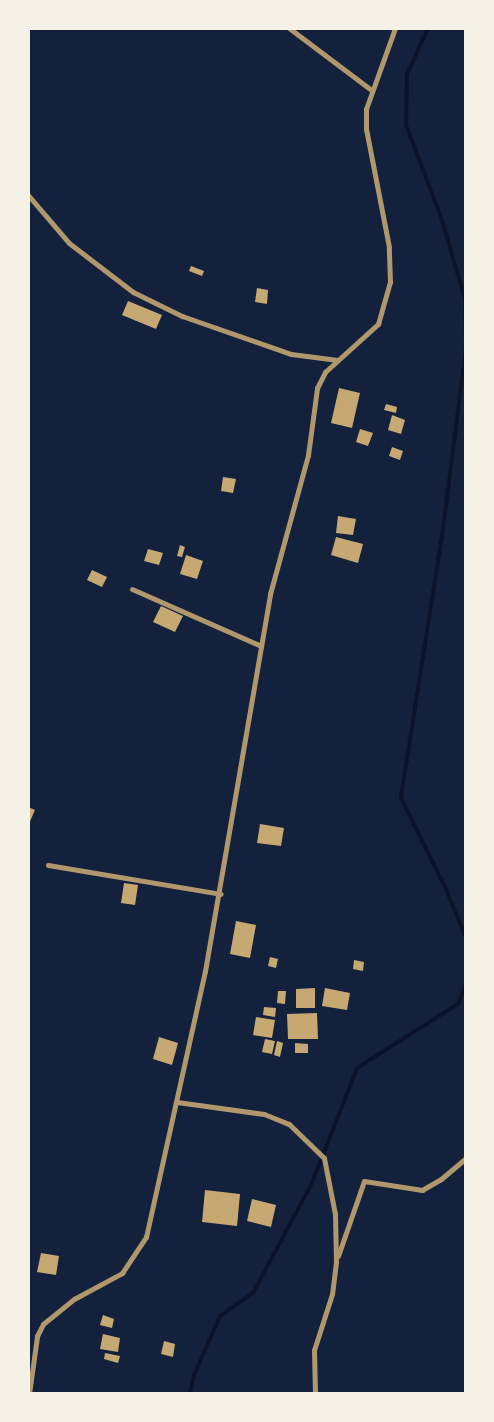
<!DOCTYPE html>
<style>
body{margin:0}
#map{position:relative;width:494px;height:1422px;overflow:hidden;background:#14213d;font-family:"Exo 2",sans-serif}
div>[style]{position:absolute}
.stream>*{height:4px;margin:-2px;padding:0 2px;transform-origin:2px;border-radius:2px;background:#0b132b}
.building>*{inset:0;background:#c6a872}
.minor>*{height:5px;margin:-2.5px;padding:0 2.5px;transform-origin:2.5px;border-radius:2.5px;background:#b1986c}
span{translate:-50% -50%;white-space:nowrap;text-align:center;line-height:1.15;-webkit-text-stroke:4.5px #f6f1e7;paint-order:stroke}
.frame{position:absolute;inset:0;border:30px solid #f6f1e7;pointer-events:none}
</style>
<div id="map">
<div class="stream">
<i style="left:428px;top:28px;width:51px;rotate:114.5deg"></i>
<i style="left:407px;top:74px;width:51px;rotate:91.1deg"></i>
<i style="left:406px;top:125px;width:98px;rotate:69.2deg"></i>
<i style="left:441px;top:217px;width:85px;rotate:73.7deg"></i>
<i style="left:465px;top:299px;width:43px;rotate:88.7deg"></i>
<i style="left:466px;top:347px;width:183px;rotate:97.2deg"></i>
<i style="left:443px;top:529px;width:272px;rotate:98.9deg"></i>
<i style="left:401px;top:798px;width:102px;rotate:63.7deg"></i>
<i style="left:446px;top:889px;width:53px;rotate:67.8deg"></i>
<i style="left:190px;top:1394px;width:19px;rotate:-78deg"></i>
<i style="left:194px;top:1375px;width:64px;rotate:-66.2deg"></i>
<i style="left:220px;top:1316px;width:40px;rotate:-34.9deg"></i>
<i style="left:253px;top:1293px;width:123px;rotate:-61.8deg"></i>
<i style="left:311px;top:1185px;width:126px;rotate:-68.5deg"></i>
<i style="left:357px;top:1068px;width:120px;rotate:-32.4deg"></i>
<i style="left:458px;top:1004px;width:22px;rotate:-68deg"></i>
</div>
<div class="building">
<i style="clip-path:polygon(191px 266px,204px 271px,202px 276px,189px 271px)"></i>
<i style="clip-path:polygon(257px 288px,268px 290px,267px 304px,255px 302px)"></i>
<i style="clip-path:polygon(128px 301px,162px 315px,156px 329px,122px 315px)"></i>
<i style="clip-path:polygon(339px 388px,360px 393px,352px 428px,331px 423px)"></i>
<i style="clip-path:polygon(386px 404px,397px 407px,396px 413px,384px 410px)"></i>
<i style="clip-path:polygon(392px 415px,405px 420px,401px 434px,388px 430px)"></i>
<i style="clip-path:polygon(360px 429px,373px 433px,368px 446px,356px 442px)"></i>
<i style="clip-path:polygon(392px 447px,403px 451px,400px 460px,389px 456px)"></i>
<i style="clip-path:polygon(223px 477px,236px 479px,233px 493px,221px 491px)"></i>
<i style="clip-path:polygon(338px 516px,356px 519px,353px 535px,336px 533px)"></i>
<i style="clip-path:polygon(336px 537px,363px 544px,358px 563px,331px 555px)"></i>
<i style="clip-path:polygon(180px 545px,185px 547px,182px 557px,177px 556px)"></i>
<i style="clip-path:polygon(148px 549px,163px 553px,159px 565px,144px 561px)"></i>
<i style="clip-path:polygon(186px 555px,203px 561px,197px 579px,180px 574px)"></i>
<i style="clip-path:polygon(92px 570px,107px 577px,102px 587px,87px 580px)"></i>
<i style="clip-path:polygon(161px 606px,183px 616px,175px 632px,153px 622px)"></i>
<i style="clip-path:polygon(28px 807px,35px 810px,28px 826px)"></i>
<i style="clip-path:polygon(260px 824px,284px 828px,281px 846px,257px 843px)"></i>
<i style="clip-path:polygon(124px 883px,138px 885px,135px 905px,121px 903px)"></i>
<i style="clip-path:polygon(236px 921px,256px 925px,250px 958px,230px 954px)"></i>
<i style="clip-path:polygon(270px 957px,278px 959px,276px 968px,268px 966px)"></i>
<i style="clip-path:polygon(354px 960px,364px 962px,363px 971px,353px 969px)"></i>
<i style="clip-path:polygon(315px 988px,315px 1008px,296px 1008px,296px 989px)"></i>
<i style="clip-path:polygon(325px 988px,350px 993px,347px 1010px,322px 1006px)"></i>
<i style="clip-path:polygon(278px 991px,286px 991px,285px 1004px,277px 1003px)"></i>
<i style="clip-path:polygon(264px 1007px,276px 1008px,275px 1017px,263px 1015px)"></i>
<i style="clip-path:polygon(317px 1013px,318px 1039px,288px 1039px,287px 1014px)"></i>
<i style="clip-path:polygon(256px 1017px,275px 1020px,272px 1038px,253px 1035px)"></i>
<i style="clip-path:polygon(159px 1037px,178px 1043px,172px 1065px,153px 1059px)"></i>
<i style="clip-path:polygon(265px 1039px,275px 1041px,272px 1054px,262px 1052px)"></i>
<i style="clip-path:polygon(277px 1041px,283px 1043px,280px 1057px,274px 1055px)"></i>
<i style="clip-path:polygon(295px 1043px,308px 1044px,308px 1053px,295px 1053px)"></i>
<i style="clip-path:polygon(205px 1190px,240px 1194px,237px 1226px,202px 1222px)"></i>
<i style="clip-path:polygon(252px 1199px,276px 1205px,271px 1227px,247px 1221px)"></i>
<i style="clip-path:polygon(41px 1253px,59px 1256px,56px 1275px,37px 1272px)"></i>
<i style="clip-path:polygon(103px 1315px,114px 1319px,112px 1328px,100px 1325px)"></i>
<i style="clip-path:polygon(103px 1334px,120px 1338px,118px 1352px,100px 1349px)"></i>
<i style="clip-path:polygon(164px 1341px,175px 1344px,173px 1357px,161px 1354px)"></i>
<i style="clip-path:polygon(105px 1353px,120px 1356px,118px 1363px,104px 1359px)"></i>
</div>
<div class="minor">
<i style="left:289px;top:28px;width:101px;rotate:37deg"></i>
<i style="left:28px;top:195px;width:63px;rotate:49.5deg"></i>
<i style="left:69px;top:243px;width:81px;rotate:37.4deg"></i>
<i style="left:133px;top:292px;width:55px;rotate:26.1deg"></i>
<i style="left:182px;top:316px;width:115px;rotate:19.2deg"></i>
<i style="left:291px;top:354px;width:47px;rotate:7.3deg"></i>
<i style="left:132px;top:589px;width:141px;rotate:23.8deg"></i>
<i style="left:48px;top:865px;width:175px;rotate:9.5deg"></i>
<i style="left:177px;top:1102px;width:88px;rotate:7.9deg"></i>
<i style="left:264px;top:1114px;width:27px;rotate:22deg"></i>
<i style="left:289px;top:1124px;width:49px;rotate:44.2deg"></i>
<i style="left:324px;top:1158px;width:57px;rotate:78.9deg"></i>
<i style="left:335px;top:1214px;width:48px;rotate:88.8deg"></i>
<i style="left:336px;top:1262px;width:32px;rotate:97deg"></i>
<i style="left:332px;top:1294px;width:59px;rotate:107.8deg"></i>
<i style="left:314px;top:1350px;width:44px;rotate:88.7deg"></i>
<i style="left:338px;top:1256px;width:79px;rotate:-70.9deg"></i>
<i style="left:364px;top:1181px;width:59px;rotate:8.8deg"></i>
<i style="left:422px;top:1190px;width:22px;rotate:-30deg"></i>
<i style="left:441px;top:1179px;width:33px;rotate:-40deg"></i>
<i style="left:29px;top:1394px;width:59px;rotate:-82.1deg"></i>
<i style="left:37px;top:1336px;width:13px;rotate:-63deg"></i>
<i style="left:43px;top:1324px;width:40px;rotate:-39deg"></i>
<i style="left:74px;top:1299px;width:55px;rotate:-28.4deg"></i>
<i style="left:122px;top:1273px;width:43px;rotate:-56.3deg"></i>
<i style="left:146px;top:1237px;width:272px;rotate:-77.5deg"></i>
<i style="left:205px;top:971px;width:383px;rotate:-80.2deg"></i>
<i style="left:270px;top:594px;width:144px;rotate:-74.7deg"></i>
<i style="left:308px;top:455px;width:68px;rotate:-82.3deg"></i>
<i style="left:317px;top:388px;width:18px;rotate:-63deg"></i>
<i style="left:325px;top:372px;width:72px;rotate:-42.2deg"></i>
<i style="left:378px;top:324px;width:44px;rotate:-74.1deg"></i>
<i style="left:390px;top:282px;width:35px;rotate:-92deg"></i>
<i style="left:389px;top:247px;width:120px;rotate:-101deg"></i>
<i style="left:366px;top:129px;width:20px;rotate:-90deg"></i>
<i style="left:366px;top:109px;width:86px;rotate:-70.3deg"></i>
</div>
<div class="frame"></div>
</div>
